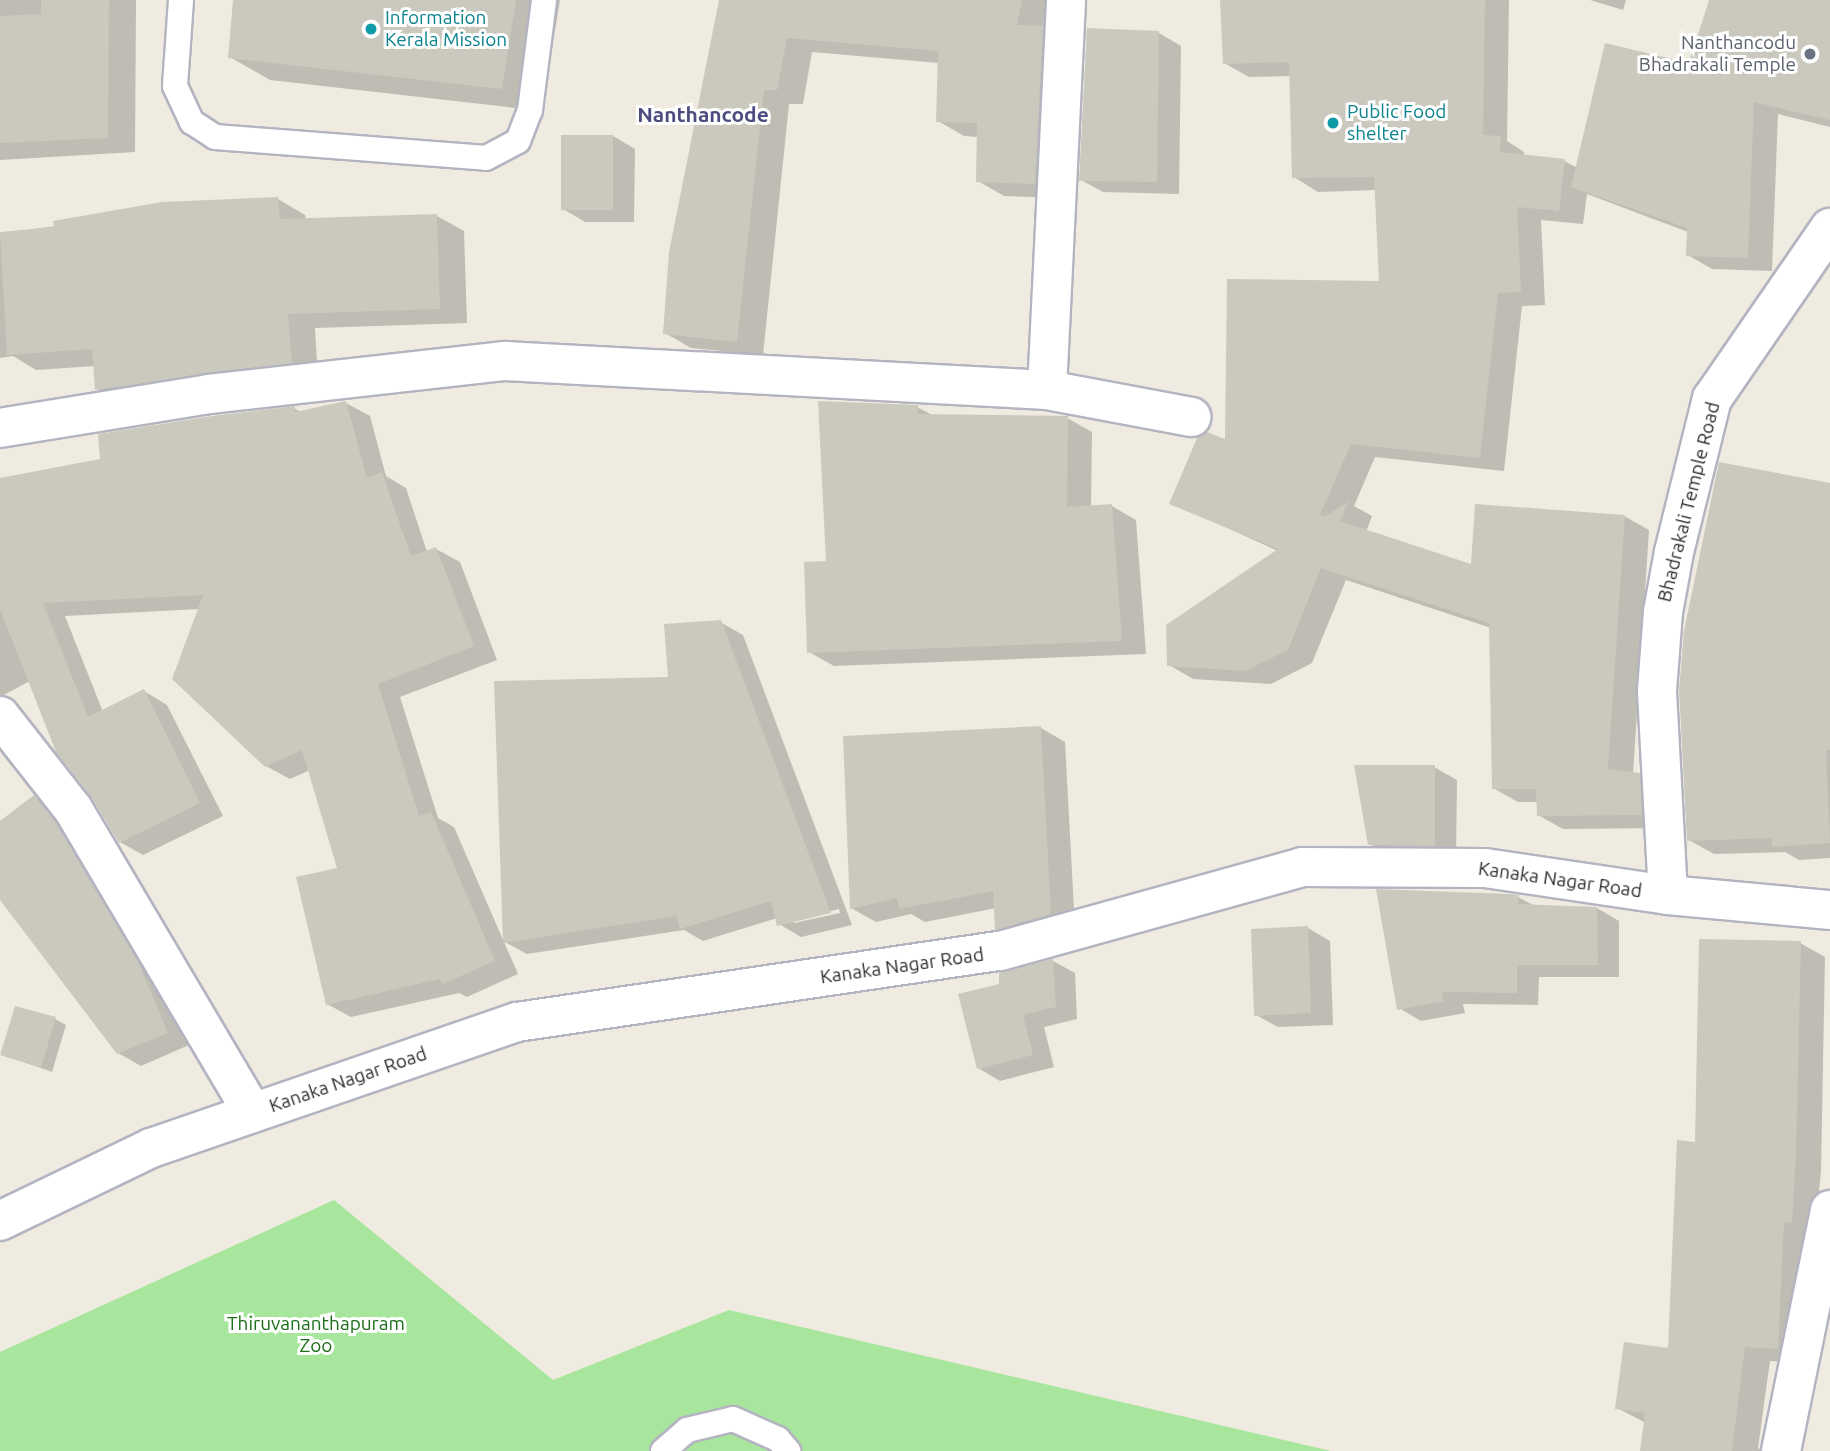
<!DOCTYPE html>
<style>
body{margin:0}
#map{position:relative;width:1830px;height:1451px;overflow:hidden;background:#efebe0;font-family:Ubuntu,sans-serif}
div>[style]{position:absolute}
.green>*{inset:0;background:#a7e69c}
.shadow>*{inset:0;background:#0003}
.building>*{inset:0;background:#cbc9be}
.roads{filter:drop-shadow(2px 0 #b4b4c1) drop-shadow(-2px 0 #b4b4c1) drop-shadow(0 2px #b4b4c1) drop-shadow(0 -2px #b4b4c1)}
.service>*{height:24px;margin:-12px;padding:0 12px;transform-origin:12px;border-radius:12px;background:#fff}
.minor>*{height:38px;margin:-19px;padding:0 19px;transform-origin:19px;border-radius:19px;background:#fff}
.dots>*{width:19px;height:19px;translate:-50% -50%;box-sizing:border-box;border:4px solid #fff;border-radius:50%}
span{translate:-50% -50%;white-space:nowrap;text-align:center;line-height:1.15;-webkit-text-stroke:6px #fff;paint-order:stroke}
.culture-label{font-size:19px;color:#0d838f}
.left{translate:0 -50%;text-align:left}
.worship-label{font-size:19px;color:#5b616d}
.right{translate:-100% -50%;text-align:right}
.street-label{font-size:19px;color:#2e2e2e}
.park-label{font-size:19px;color:#1b6f19}
.neighbourhood-label{font-size:21px;color:#4d4c80;font-weight:700}
</style>
<div id="map">
<div class="green">
<i style="clip-path:polygon(334px 1200px,553px 1380px,729px 1310px,1331px 1451px,0 1451px,0 1352px)"></i>
</div>
<div class="shadow">
<i style="clip-path:polygon(0 0,136px 0,135px 152px,0 160px)"></i>
<i style="clip-path:polygon(234px 0,560px 0,542px 111px,270px 80px,230px 57px)"></i>
<i style="clip-path:polygon(721px 0,1050px 0,1045px 29px,1068px 42px,1061px 198px,1004px 196px,978px 181px,978px 137px,964px 136px,938px 121px,939px 63px,812px 52px,803px 104px,789px 104px,763px 355px,691px 348px,665px 333px)"></i>
<i style="clip-path:polygon(1222px 0,1509px 0,1507px 141px,1524px 152px,1524px 157px,1564px 161px,1578px 168px,1690px 65px,1711px 0,1830px 0,1830px 127px,1778px 114px,1772px 271px,1712px 269px,1688px 255px,1688px 232px,1587px 194px,1583px 224px,1541px 220px,1545px 305px,1522px 306px,1504px 471px,1375px 457px,1354px 506px,1372px 516px,1366px 532px,1472px 567px,1624px 516px,1649px 530px,1633px 774px,1663px 789px,1666px 828px,1563px 829px,1538px 815px,1538px 802px,1518px 802px,1493px 788px,1491px 628px,1346px 580px,1312px 663px,1271px 684px,1193px 679px,1169px 665px,1278px 551px,1172px 503px,1381px 283px,1376px 190px,1318px 192px,1294px 177px,1291px 76px,1249px 77px,1224px 63px)"></i>
<i style="clip-path:polygon(1590px 0,1626px 0,1623px 10px)"></i>
<i style="clip-path:polygon(1159px 33px,1181px 46px,1179px 194px,1103px 192px,1081px 180px)"></i>
<i style="clip-path:polygon(613px 136px,635px 149px,634px 222px,585px 222px,563px 209px)"></i>
<i style="clip-path:polygon(278px 199px,305px 215px,306px 220px,437px 216px,464px 231px,467px 323px,315px 328px,318px 378px,124px 405px,97px 389px,95px 366px,36px 370px,13px 356px,0 358px,0 233px)"></i>
<i style="clip-path:polygon(346px 403px,370px 416px,386px 476px,406px 488px,427px 552px,436px 549px,460px 562px,497px 660px,400px 697px,438px 818px,454px 827px,518px 974px,467px 997px,459px 993px,351px 1017px,327px 1004px,339px 869px,310px 770px,290px 779px,266px 766px,200px 609px,65px 616px,103px 712px,144px 691px,167px 705px,223px 816px,143px 855px,120px 842px,30px 681px,0 697px,0 480px,102px 461px,294px 408px,301px 412px)"></i>
<i style="clip-path:polygon(917px 407px,934px 416px,1067px 418px,1092px 432px,1091px 507px,1112px 506px,1136px 520px,1146px 654px,834px 666px,809px 652px,827px 562px)"></i>
<i style="clip-path:polygon(1830px 484px,1830px 858px,1799px 860px,1785px 852px,1714px 854px,1689px 840px)"></i>
<i style="clip-path:polygon(evenodd,720px 622px,743px 635px,852px 925px,801px 937px,779px 924px,777px 918px,703px 941px,684px 930px,527px 954px,505px 942px,670px 679px,720px 622px,839px 909px,840px 913px,794px 923px,794px 920px,839px 909px)"></i>
<i style="clip-path:polygon(1041px 728px,1065px 742px,1075px 928px,1021px 943px,997px 928px,996px 908px,925px 922px,911px 914px,876px 922px,851px 908px)"></i>
<i style="clip-path:polygon(1434px 767px,1457px 780px,1456px 858px,1392px 857px,1370px 844px)"></i>
<i style="clip-path:polygon(34px 797px,56px 810px,158px 974px,189px 1045px,141px 1066px,118px 1053px,0 898px,0 823px)"></i>
<i style="clip-path:polygon(1518px 897px,1535px 906px,1597px 908px,1619px 921px,1619px 977px,1539px 977px,1538px 1005px,1463px 1004px,1465px 1013px,1421px 1021px,1399px 1008px)"></i>
<i style="clip-path:polygon(1308px 928px,1330px 941px,1333px 1025px,1278px 1027px,1256px 1015px)"></i>
<i style="clip-path:polygon(1800px 943px,1825px 957px,1821px 1171px,1803px 1362px,1770px 1361px,1758px 1448px,1763px 1451px,1642px 1451px,1646px 1423px,1617px 1408px,1670px 1350px,1697px 1144px)"></i>
<i style="clip-path:polygon(1053px 961px,1075px 973px,1077px 1019px,1044px 1027px,1054px 1067px,1000px 1081px,978px 1068px,1001px 985px)"></i>
<i style="clip-path:polygon(55px 1019px,66px 1025px,52px 1072px,2px 1054px)"></i>
</div>
<div class="building">
<i style="clip-path:polygon(41px 0,109px 0,108px 138px,0 143px,0 16px,41px 14px)"></i>
<i style="clip-path:polygon(233px 0,516px 0,502px 89px,228px 58px)"></i>
<i style="clip-path:polygon(719px 0,1022px 0,1017px 25px,1043px 26px,1035px 184px,976px 182px,977px 123px,936px 122px,938px 51px,787px 38px,777px 90px,764px 90px,737px 342px,663px 334px,669px 252px)"></i>
<i style="clip-path:polygon(1220px 0,1485px 0,1483px 135px,1501px 136px,1500px 152px,1565px 159px,1559px 211px,1517px 207px,1521px 292px,1498px 293px,1480px 458px,1351px 444px,1320px 515px,1326px 516px,1349px 501px,1340px 521px,1471px 564px,1475px 504px,1625px 515px,1608px 769px,1640px 773px,1642px 815px,1537px 816px,1536px 789px,1492px 789px,1489px 623px,1321px 568px,1288px 650px,1245px 671px,1167px 666px,1166px 625px,1278px 549px,1169px 504px,1197px 438px,1207px 432px,1225px 439px,1227px 279px,1379px 281px,1374px 177px,1292px 178px,1289px 62px,1223px 64px)"></i>
<i style="clip-path:polygon(1709px 0,1830px 0,1830px 120px,1754px 102px,1748px 258px,1686px 256px,1687px 228px,1571px 187px,1605px 43px,1689px 63px)"></i>
<i style="clip-path:polygon(1087px 28px,1159px 31px,1157px 182px,1079px 181px)"></i>
<i style="clip-path:polygon(561px 135px,613px 135px,613px 210px,561px 210px)"></i>
<i style="clip-path:polygon(278px 197px,280px 219px,437px 214px,440px 309px,288px 314px,292px 363px,95px 390px,92px 349px,7px 355px,0 232px,54px 227px,53px 221px,162px 202px)"></i>
<i style="clip-path:polygon(346px 401px,367px 478px,382px 472px,411px 556px,436px 547px,474px 646px,378px 684px,419px 816px,431px 812px,495px 961px,442px 984px,440px 979px,326px 1005px,296px 877px,337px 868px,302px 750px,265px 767px,172px 679px,203px 595px,43px 603px,88px 717px,144px 689px,200px 803px,119px 843px,92px 798px,56px 752px,0 609px,0 478px,100px 459px,98px 434px,212px 416px,295px 406px,295px 412px)"></i>
<i style="clip-path:polygon(818px 401px,918px 405px,918px 414px,1068px 416px,1067px 507px,1112px 504px,1122px 641px,807px 653px,804px 562px,826px 561px)"></i>
<i style="clip-path:polygon(1719px 462px,1830px 483px,1830px 750px,1826px 750px,1830px 843px,1772px 847px,1772px 838px,1687px 841px,1679px 690px,1684px 631px)"></i>
<i style="clip-path:polygon(721px 620px,831px 913px,777px 926px,771px 901px,680px 929px,676px 916px,503px 943px,494px 681px,668px 677px,664px 624px)"></i>
<i style="clip-path:polygon(1041px 726px,1051px 914px,995px 930px,993px 891px,899px 909px,897px 898px,850px 909px,843px 736px)"></i>
<i style="clip-path:polygon(1354px 765px,1435px 765px,1435px 846px,1368px 845px)"></i>
<i style="clip-path:polygon(34px 795px,55px 821px,137px 959px,168px 1033px,117px 1054px,0 900px,0 821px)"></i>
<i style="clip-path:polygon(1376px 889px,1509px 894px,1519px 895px,1518px 904px,1597px 907px,1598px 965px,1517px 965px,1517px 993px,1442px 992px,1444px 1001px,1397px 1010px)"></i>
<i style="clip-path:polygon(1308px 926px,1311px 1013px,1254px 1016px,1251px 929px)"></i>
<i style="clip-path:polygon(1699px 939px,1801px 941px,1796px 1155px,1792px 1223px,1784px 1222px,1778px 1349px,1745px 1347px,1732px 1451px,1640px 1451px,1645px 1413px,1615px 1409px,1624px 1342px,1668px 1348px,1677px 1140px,1695px 1142px)"></i>
<i style="clip-path:polygon(1053px 959px,1056px 1007px,1023px 1015px,1033px 1055px,977px 1069px,958px 994px,999px 984px,999px 973px)"></i>
<i style="clip-path:polygon(15px 1006px,56px 1017px,41px 1068px,0 1055px)"></i>
</div>
<div class="roads">
<div class="service">
<i style="left:181px;top:0;width:86px;rotate:94deg"></i>
<i style="left:175px;top:86px;width:40px;rotate:65deg"></i>
<i style="left:192px;top:122px;width:27px;rotate:33deg"></i>
<i style="left:215px;top:137px;width:272px;rotate:4.4deg"></i>
<i style="left:486px;top:158px;width:36px;rotate:-28deg"></i>
<i style="left:518px;top:141px;width:33px;rotate:-69deg"></i>
<i style="left:530px;top:110px;width:111px;rotate:-82.7deg"></i>
<i style="left:663px;top:1451px;width:32px;rotate:-41deg"></i>
<i style="left:687px;top:1430px;width:47px;rotate:-13.4deg"></i>
<i style="left:733px;top:1419px;width:49px;rotate:24deg"></i>
<i style="left:778px;top:1439px;width:16px;rotate:50deg"></i>
</div>
<div class="minor">
<i style="left:1047px;top:390px;width:390px;rotate:-87.2deg"></i>
<i style="left:0;top:428px;width:212px;rotate:-9.2deg"></i>
<i style="left:209px;top:394px;width:298px;rotate:-6.4deg"></i>
<i style="left:505px;top:361px;width:543px;rotate:3.06deg"></i>
<i style="left:1047px;top:390px;width:147px;rotate:10.6deg"></i>
<i style="left:0;top:716px;width:118px;rotate:51.9deg"></i>
<i style="left:73px;top:809px;width:353px;rotate:59.4deg"></i>
<i style="left:1668px;top:895px;width:205px;rotate:-93.1deg"></i>
<i style="left:1657px;top:690px;width:78px;rotate:-85.6deg"></i>
<i style="left:1663px;top:612px;width:61px;rotate:-79.6deg"></i>
<i style="left:1674px;top:552px;width:158px;rotate:-76.1deg"></i>
<i style="left:1712px;top:399px;width:208px;rotate:-55.4deg"></i>
<i style="left:0;top:1221px;width:168px;rotate:-25.8deg"></i>
<i style="left:151px;top:1148px;width:387px;rotate:-19deg"></i>
<i style="left:517px;top:1022px;width:488px;rotate:-8.4deg"></i>
<i style="left:1000px;top:951px;width:313px;rotate:-15.5deg"></i>
<i style="left:1302px;top:867px;width:183px;rotate:0.3deg"></i>
<i style="left:1485px;top:868px;width:185px;rotate:8.4deg"></i>
<i style="left:1668px;top:895px;width:163px;rotate:5.3deg"></i>
<i style="left:1781px;top:1451px;width:246px;rotate:-78.5deg"></i>
</div>
</div>
<div class="dots">
<i style="left:371px;top:29px;background:#0f9aa8"></i>
<i style="left:1810px;top:54px;background:#6b7280"></i>
<i style="left:1333px;top:123px;background:#0f9aa8"></i>
</div>
<div class="culture-label">
<span class="left" style="left:385px;top:29px">Information<br>Kerala Mission</span>
<span class="left" style="left:1347px;top:123px">Public Food<br>shelter</span>
</div>
<div class="worship-label">
<span class="right" style="left:1796px;top:54px">Nanthancodu<br>Bhadrakali Temple</span>
</div>
<div class="street-label">
<span style="left:1689px;top:502px;rotate:-76deg">Bhadrakali Temple Road</span>
<span style="left:1560px;top:880px;rotate:8deg">Kanaka Nagar Road</span>
<span style="left:902px;top:966px;rotate:-8deg">Kanaka Nagar Road</span>
<span style="left:348px;top:1080px;rotate:-19deg">Kanaka Nagar Road</span>
</div>
<div class="park-label">
<span style="left:316px;top:1335px">Thiruvananthapuram<br>Zoo</span>
</div>
<div class="neighbourhood-label">
<span style="left:703px;top:114px">Nanthancode</span>
</div>
</div>
